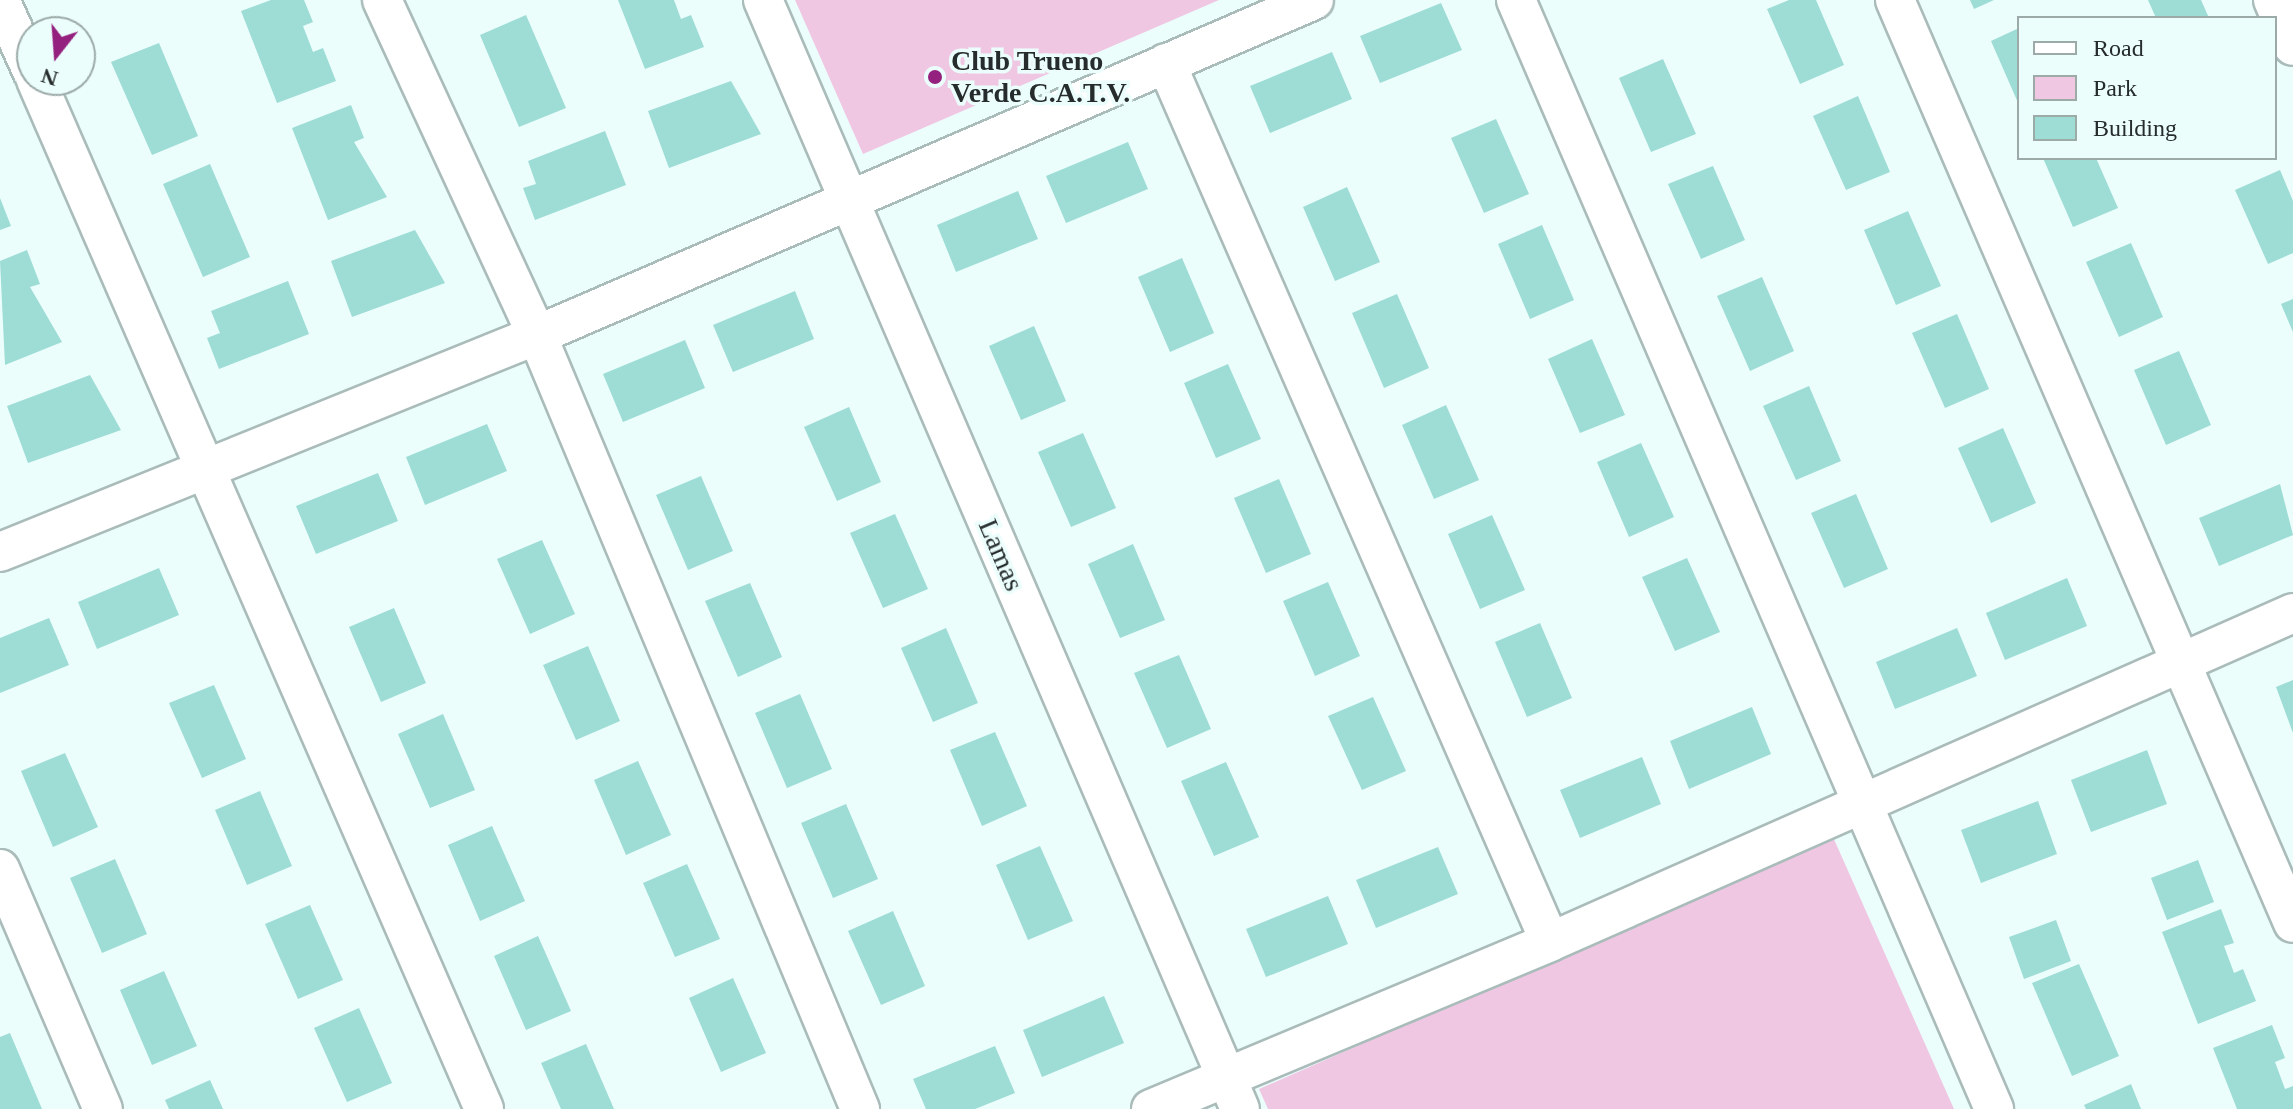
<!DOCTYPE html>
<style>
body{margin:0}
#map{position:relative;width:2293px;height:1109px;overflow:hidden;background:#ebfefc;font-family:"Times New Roman",serif}
div>[style]{position:absolute}
.green>*{inset:0;background:#f0c7e3}
.building>*{inset:0;background:#9edcd6}
.roads{filter:drop-shadow(2px 0 #aabcba) drop-shadow(-2px 0 #aabcba) drop-shadow(0 2px #aabcba) drop-shadow(0 -2px #aabcba)}
.minor>*{height:38px;margin:-19px;padding:0 19px;transform-origin:19px;border-radius:19px;background:#fff}
.dots>*{width:22px;height:22px;translate:-50% -50%;box-sizing:border-box;border:4px solid #ebfefc;border-radius:50%}
span{translate:-50% -50%;white-space:nowrap;text-align:center;line-height:1.15;-webkit-text-stroke:7px #ebfefc;paint-order:stroke}
.poi-label{font-size:28px;color:#252c2b;font-weight:700}
.left{translate:0 -50%;text-align:left}
.street-label{font-size:28px;color:#252c2b}
.legend{position:absolute;left:2017px;top:16px;width:260px;height:144px;box-sizing:border-box;background:#ebfefc;border:2px solid #9caaa8;margin:0;padding:10px 14px;list-style:none;font-size:24px;color:#252c2b}
.legend li{display:flex;align-items:center;gap:16px;height:40px}
.legend b{width:40px;border:2px solid #9caaa8}
.north{position:absolute;left:16px;top:16px;width:80px;height:80px;box-sizing:border-box;background:#ebfefc;border:2px solid #9caaa8;border-radius:50%;rotate:197deg;font-size:22px;font-weight:700;line-height:32px;text-align:center;color:#252c2b}
.north::after{content:'';display:block;margin:auto;width:28px;height:36px;background:#95217f;clip-path:polygon(50% 0,100% 100%,50% 72%,0 100%)}
</style>
<div id="map">
<div class="green">
<i style="clip-path:polygon(795px 0,1219px 0,863px 154px)"></i>
<i style="clip-path:polygon(1833px 837px,1954px 1109px,1268px 1109px,1259px 1089px)"></i>
</div>
<div class="building">
<i style="clip-path:polygon(271px 0,304px 0,313px 22px,303px 26px,313px 52px,323px 48px,336px 81px,277px 103px,241px 11px)"></i>
<i style="clip-path:polygon(618px 0,674px 0,681px 19px,691px 15px,704px 47px,645px 69px)"></i>
<i style="clip-path:polygon(1789px 0,1816px 0,1844px 65px,1800px 84px,1767px 9px)"></i>
<i style="clip-path:polygon(1970px 0,1994px 0,1974px 9px)"></i>
<i style="clip-path:polygon(2148px 0,2201px 0,2209px 18px,2156px 18px)"></i>
<i style="clip-path:polygon(1441px 3px,1462px 50px,1380px 83px,1360px 36px)"></i>
<i style="clip-path:polygon(526px 15px,566px 108px,519px 127px,480px 35px)"></i>
<i style="clip-path:polygon(2019px 28px,2019px 105px,1991px 41px)"></i>
<i style="clip-path:polygon(159px 43px,198px 136px,152px 155px,111px 62px)"></i>
<i style="clip-path:polygon(1332px 52px,1352px 99px,1270px 133px,1250px 86px)"></i>
<i style="clip-path:polygon(1663px 59px,1696px 134px,1651px 152px,1619px 78px)"></i>
<i style="clip-path:polygon(731px 81px,761px 134px,669px 168px,648px 111px)"></i>
<i style="clip-path:polygon(1858px 96px,1890px 172px,1846px 190px,1813px 116px)"></i>
<i style="clip-path:polygon(351px 105px,364px 138px,354px 142px,387px 197px,328px 220px,292px 128px)"></i>
<i style="clip-path:polygon(1496px 119px,1529px 194px,1484px 213px,1451px 138px)"></i>
<i style="clip-path:polygon(605px 131px,626px 185px,535px 220px,523px 188px,536px 184px,528px 161px)"></i>
<i style="clip-path:polygon(1128px 142px,1148px 189px,1066px 223px,1046px 176px)"></i>
<i style="clip-path:polygon(2043px 158px,2096px 158px,2118px 208px,2073px 227px)"></i>
<i style="clip-path:polygon(210px 164px,250px 257px,203px 277px,163px 184px)"></i>
<i style="clip-path:polygon(1713px 166px,1745px 240px,1701px 259px,1668px 184px)"></i>
<i style="clip-path:polygon(2280px 170px,2293px 201px,2293px 253px,2268px 264px,2235px 190px)"></i>
<i style="clip-path:polygon(1347px 187px,1380px 262px,1335px 281px,1303px 207px)"></i>
<i style="clip-path:polygon(1018px 191px,1038px 239px,956px 272px,937px 225px)"></i>
<i style="clip-path:polygon(0 198px,11px 226px,0 230px)"></i>
<i style="clip-path:polygon(1908px 211px,1941px 286px,1896px 305px,1864px 230px)"></i>
<i style="clip-path:polygon(1542px 225px,1574px 300px,1530px 319px,1498px 244px)"></i>
<i style="clip-path:polygon(415px 230px,445px 283px,352px 317px,331px 261px)"></i>
<i style="clip-path:polygon(2131px 243px,2163px 317px,2119px 337px,2086px 262px)"></i>
<i style="clip-path:polygon(27px 250px,40px 284px,30px 287px,62px 342px,5px 365px,0 261px)"></i>
<i style="clip-path:polygon(1182px 258px,1214px 333px,1170px 352px,1138px 277px)"></i>
<i style="clip-path:polygon(1762px 277px,1794px 351px,1750px 371px,1717px 296px)"></i>
<i style="clip-path:polygon(288px 281px,309px 334px,219px 369px,207px 338px,220px 333px,211px 311px)"></i>
<i style="clip-path:polygon(795px 291px,814px 339px,733px 372px,713px 325px)"></i>
<i style="clip-path:polygon(1397px 294px,1429px 368px,1384px 388px,1352px 313px)"></i>
<i style="clip-path:polygon(2293px 299px,2293px 332px,2281px 304px)"></i>
<i style="clip-path:polygon(1957px 314px,1989px 389px,1945px 408px,1912px 333px)"></i>
<i style="clip-path:polygon(1034px 326px,1066px 401px,1021px 420px,989px 346px)"></i>
<i style="clip-path:polygon(1592px 339px,1625px 415px,1580px 433px,1548px 359px)"></i>
<i style="clip-path:polygon(685px 340px,705px 388px,623px 422px,603px 374px)"></i>
<i style="clip-path:polygon(2179px 351px,2211px 425px,2166px 445px,2134px 370px)"></i>
<i style="clip-path:polygon(1228px 364px,1261px 439px,1216px 458px,1184px 383px)"></i>
<i style="clip-path:polygon(90px 375px,121px 430px,28px 463px,7px 406px)"></i>
<i style="clip-path:polygon(1809px 386px,1841px 461px,1796px 480px,1763px 406px)"></i>
<i style="clip-path:polygon(1446px 405px,1479px 480px,1434px 499px,1402px 425px)"></i>
<i style="clip-path:polygon(849px 407px,881px 482px,837px 501px,804px 427px)"></i>
<i style="clip-path:polygon(487px 424px,507px 471px,425px 505px,406px 457px)"></i>
<i style="clip-path:polygon(2003px 428px,2036px 503px,1991px 523px,1958px 448px)"></i>
<i style="clip-path:polygon(1083px 433px,1116px 508px,1071px 527px,1038px 452px)"></i>
<i style="clip-path:polygon(1641px 443px,1674px 517px,1629px 537px,1597px 462px)"></i>
<i style="clip-path:polygon(378px 473px,398px 521px,316px 554px,296px 506px)"></i>
<i style="clip-path:polygon(701px 476px,733px 551px,688px 570px,656px 495px)"></i>
<i style="clip-path:polygon(1279px 479px,1311px 554px,1266px 573px,1234px 498px)"></i>
<i style="clip-path:polygon(2280px 484px,2293px 535px,2219px 566px,2199px 518px)"></i>
<i style="clip-path:polygon(1856px 494px,1888px 569px,1844px 588px,1811px 513px)"></i>
<i style="clip-path:polygon(895px 514px,928px 589px,883px 608px,850px 533px)"></i>
<i style="clip-path:polygon(1492px 515px,1525px 590px,1480px 609px,1448px 534px)"></i>
<i style="clip-path:polygon(542px 540px,575px 614px,530px 634px,497px 559px)"></i>
<i style="clip-path:polygon(1133px 544px,1165px 620px,1120px 638px,1088px 564px)"></i>
<i style="clip-path:polygon(1687px 558px,1720px 632px,1675px 651px,1642px 577px)"></i>
<i style="clip-path:polygon(159px 568px,179px 615px,97px 649px,78px 602px)"></i>
<i style="clip-path:polygon(2067px 578px,2087px 626px,2005px 660px,1986px 613px)"></i>
<i style="clip-path:polygon(1328px 582px,1360px 656px,1315px 676px,1283px 601px)"></i>
<i style="clip-path:polygon(750px 583px,782px 657px,738px 677px,705px 601px)"></i>
<i style="clip-path:polygon(394px 608px,426px 683px,381px 702px,349px 627px)"></i>
<i style="clip-path:polygon(49px 618px,69px 665px,0 693px,0 638px)"></i>
<i style="clip-path:polygon(1540px 623px,1572px 698px,1527px 717px,1495px 642px)"></i>
<i style="clip-path:polygon(946px 628px,978px 703px,933px 722px,901px 648px)"></i>
<i style="clip-path:polygon(1957px 628px,1977px 676px,1895px 709px,1876px 662px)"></i>
<i style="clip-path:polygon(588px 646px,620px 721px,576px 740px,543px 665px)"></i>
<i style="clip-path:polygon(1179px 655px,1211px 729px,1167px 748px,1134px 673px)"></i>
<i style="clip-path:polygon(2293px 680px,2293px 733px,2276px 687px)"></i>
<i style="clip-path:polygon(214px 685px,246px 759px,202px 778px,169px 703px)"></i>
<i style="clip-path:polygon(800px 694px,832px 769px,787px 788px,755px 713px)"></i>
<i style="clip-path:polygon(1373px 697px,1406px 771px,1362px 790px,1328px 716px)"></i>
<i style="clip-path:polygon(1752px 707px,1771px 754px,1689px 789px,1670px 741px)"></i>
<i style="clip-path:polygon(443px 714px,475px 790px,430px 808px,398px 734px)"></i>
<i style="clip-path:polygon(995px 732px,1027px 806px,982px 826px,950px 750px)"></i>
<i style="clip-path:polygon(2147px 750px,2167px 804px,2091px 832px,2071px 780px)"></i>
<i style="clip-path:polygon(65px 753px,98px 827px,53px 847px,21px 771px)"></i>
<i style="clip-path:polygon(1642px 757px,1661px 804px,1580px 838px,1560px 790px)"></i>
<i style="clip-path:polygon(638px 761px,671px 835px,626px 855px,594px 780px)"></i>
<i style="clip-path:polygon(1226px 762px,1259px 837px,1214px 856px,1181px 781px)"></i>
<i style="clip-path:polygon(260px 791px,292px 866px,247px 885px,215px 810px)"></i>
<i style="clip-path:polygon(2038px 801px,2057px 854px,1981px 883px,1961px 830px)"></i>
<i style="clip-path:polygon(846px 804px,878px 879px,833px 898px,801px 823px)"></i>
<i style="clip-path:polygon(492px 826px,525px 901px,480px 921px,448px 845px)"></i>
<i style="clip-path:polygon(1040px 846px,1073px 921px,1028px 940px,996px 865px)"></i>
<i style="clip-path:polygon(1438px 847px,1458px 894px,1376px 928px,1356px 880px)"></i>
<i style="clip-path:polygon(115px 859px,147px 934px,102px 953px,70px 878px)"></i>
<i style="clip-path:polygon(2198px 860px,2214px 902px,2167px 920px,2151px 878px)"></i>
<i style="clip-path:polygon(687px 864px,720px 939px,675px 957px,643px 883px)"></i>
<i style="clip-path:polygon(1328px 896px,1348px 944px,1266px 977px,1246px 929px)"></i>
<i style="clip-path:polygon(310px 905px,343px 980px,298px 999px,265px 924px)"></i>
<i style="clip-path:polygon(2221px 909px,2234px 943px,2224px 946px,2234px 973px,2243px 969px,2256px 1001px,2198px 1024px,2162px 932px)"></i>
<i style="clip-path:polygon(893px 911px,925px 986px,881px 1005px,848px 931px)"></i>
<i style="clip-path:polygon(2056px 920px,2071px 961px,2024px 979px,2009px 937px)"></i>
<i style="clip-path:polygon(538px 936px,571px 1011px,526px 1030px,494px 956px)"></i>
<i style="clip-path:polygon(2079px 964px,2119px 1056px,2072px 1076px,2032px 983px)"></i>
<i style="clip-path:polygon(164px 971px,197px 1046px,152px 1065px,120px 990px)"></i>
<i style="clip-path:polygon(733px 978px,766px 1053px,721px 1072px,689px 998px)"></i>
<i style="clip-path:polygon(1104px 996px,1124px 1043px,1042px 1077px,1023px 1030px)"></i>
<i style="clip-path:polygon(359px 1008px,392px 1083px,347px 1102px,314px 1028px)"></i>
<i style="clip-path:polygon(2272px 1025px,2285px 1058px,2275px 1062px,2285px 1089px,2293px 1086px,2293px 1109px,2237px 1109px,2213px 1048px)"></i>
<i style="clip-path:polygon(10px 1033px,42px 1109px,0 1109px,0 1037px)"></i>
<i style="clip-path:polygon(586px 1044px,614px 1109px,561px 1109px,541px 1063px)"></i>
<i style="clip-path:polygon(995px 1046px,1015px 1093px,975px 1109px,926px 1109px,913px 1079px)"></i>
<i style="clip-path:polygon(210px 1080px,223px 1109px,169px 1109px,165px 1100px)"></i>
<i style="clip-path:polygon(2131px 1084px,2141px 1109px,2086px 1109px,2084px 1105px)"></i>
</div>
<div class="roads">
<div class="minor">
<i style="left:0;top:0;width:78px;rotate:65.7deg"></i>
<i style="left:382px;top:0;width:369px;rotate:65.2deg"></i>
<i style="left:537px;top:335px;width:839px;rotate:67.35deg"></i>
<i style="left:763px;top:0;width:1207px;rotate:66.73deg"></i>
<i style="left:1516px;top:0;width:1208px;rotate:66.68deg"></i>
<i style="left:1895px;top:0;width:1005px;rotate:66.67deg"></i>
<i style="left:2273px;top:0;width:50px;rotate:66.5deg"></i>
<i style="left:1166px;top:63px;width:959px;rotate:66.4deg"></i>
<i style="left:36px;top:80px;width:1122px;rotate:66.47deg"></i>
<i style="left:0;top:552px;width:579px;rotate:-22deg"></i>
<i style="left:537px;top:335px;width:846px;rotate:-23.32deg"></i>
<i style="left:0;top:869px;width:261px;rotate:66.8deg"></i>
<i style="left:1151px;top:1109px;width:433px;rotate:-22.7deg"></i>
<i style="left:1550px;top:942px;width:813px;rotate:-23.88deg"></i>
</div>
</div>
<div class="dots">
<i style="left:935px;top:77px;background:#95217f"></i>
</div>
<div class="poi-label">
<span class="left" style="left:951px;top:77px">Club Trueno<br>Verde C.A.T.V.</span>
</div>
<div class="street-label">
<span style="left:1001px;top:555px;rotate:67deg">Lamas</span>
</div>
<ul class="legend">
<li><b style="height:10px;background:#fff"></b>Road</li>
<li><b style="height:22px;background:#f0c7e3"></b>Park</li>
<li><b style="height:22px;background:#9edcd6"></b>Building</li>
</ul>
<div class="north">N</div>
</div>
